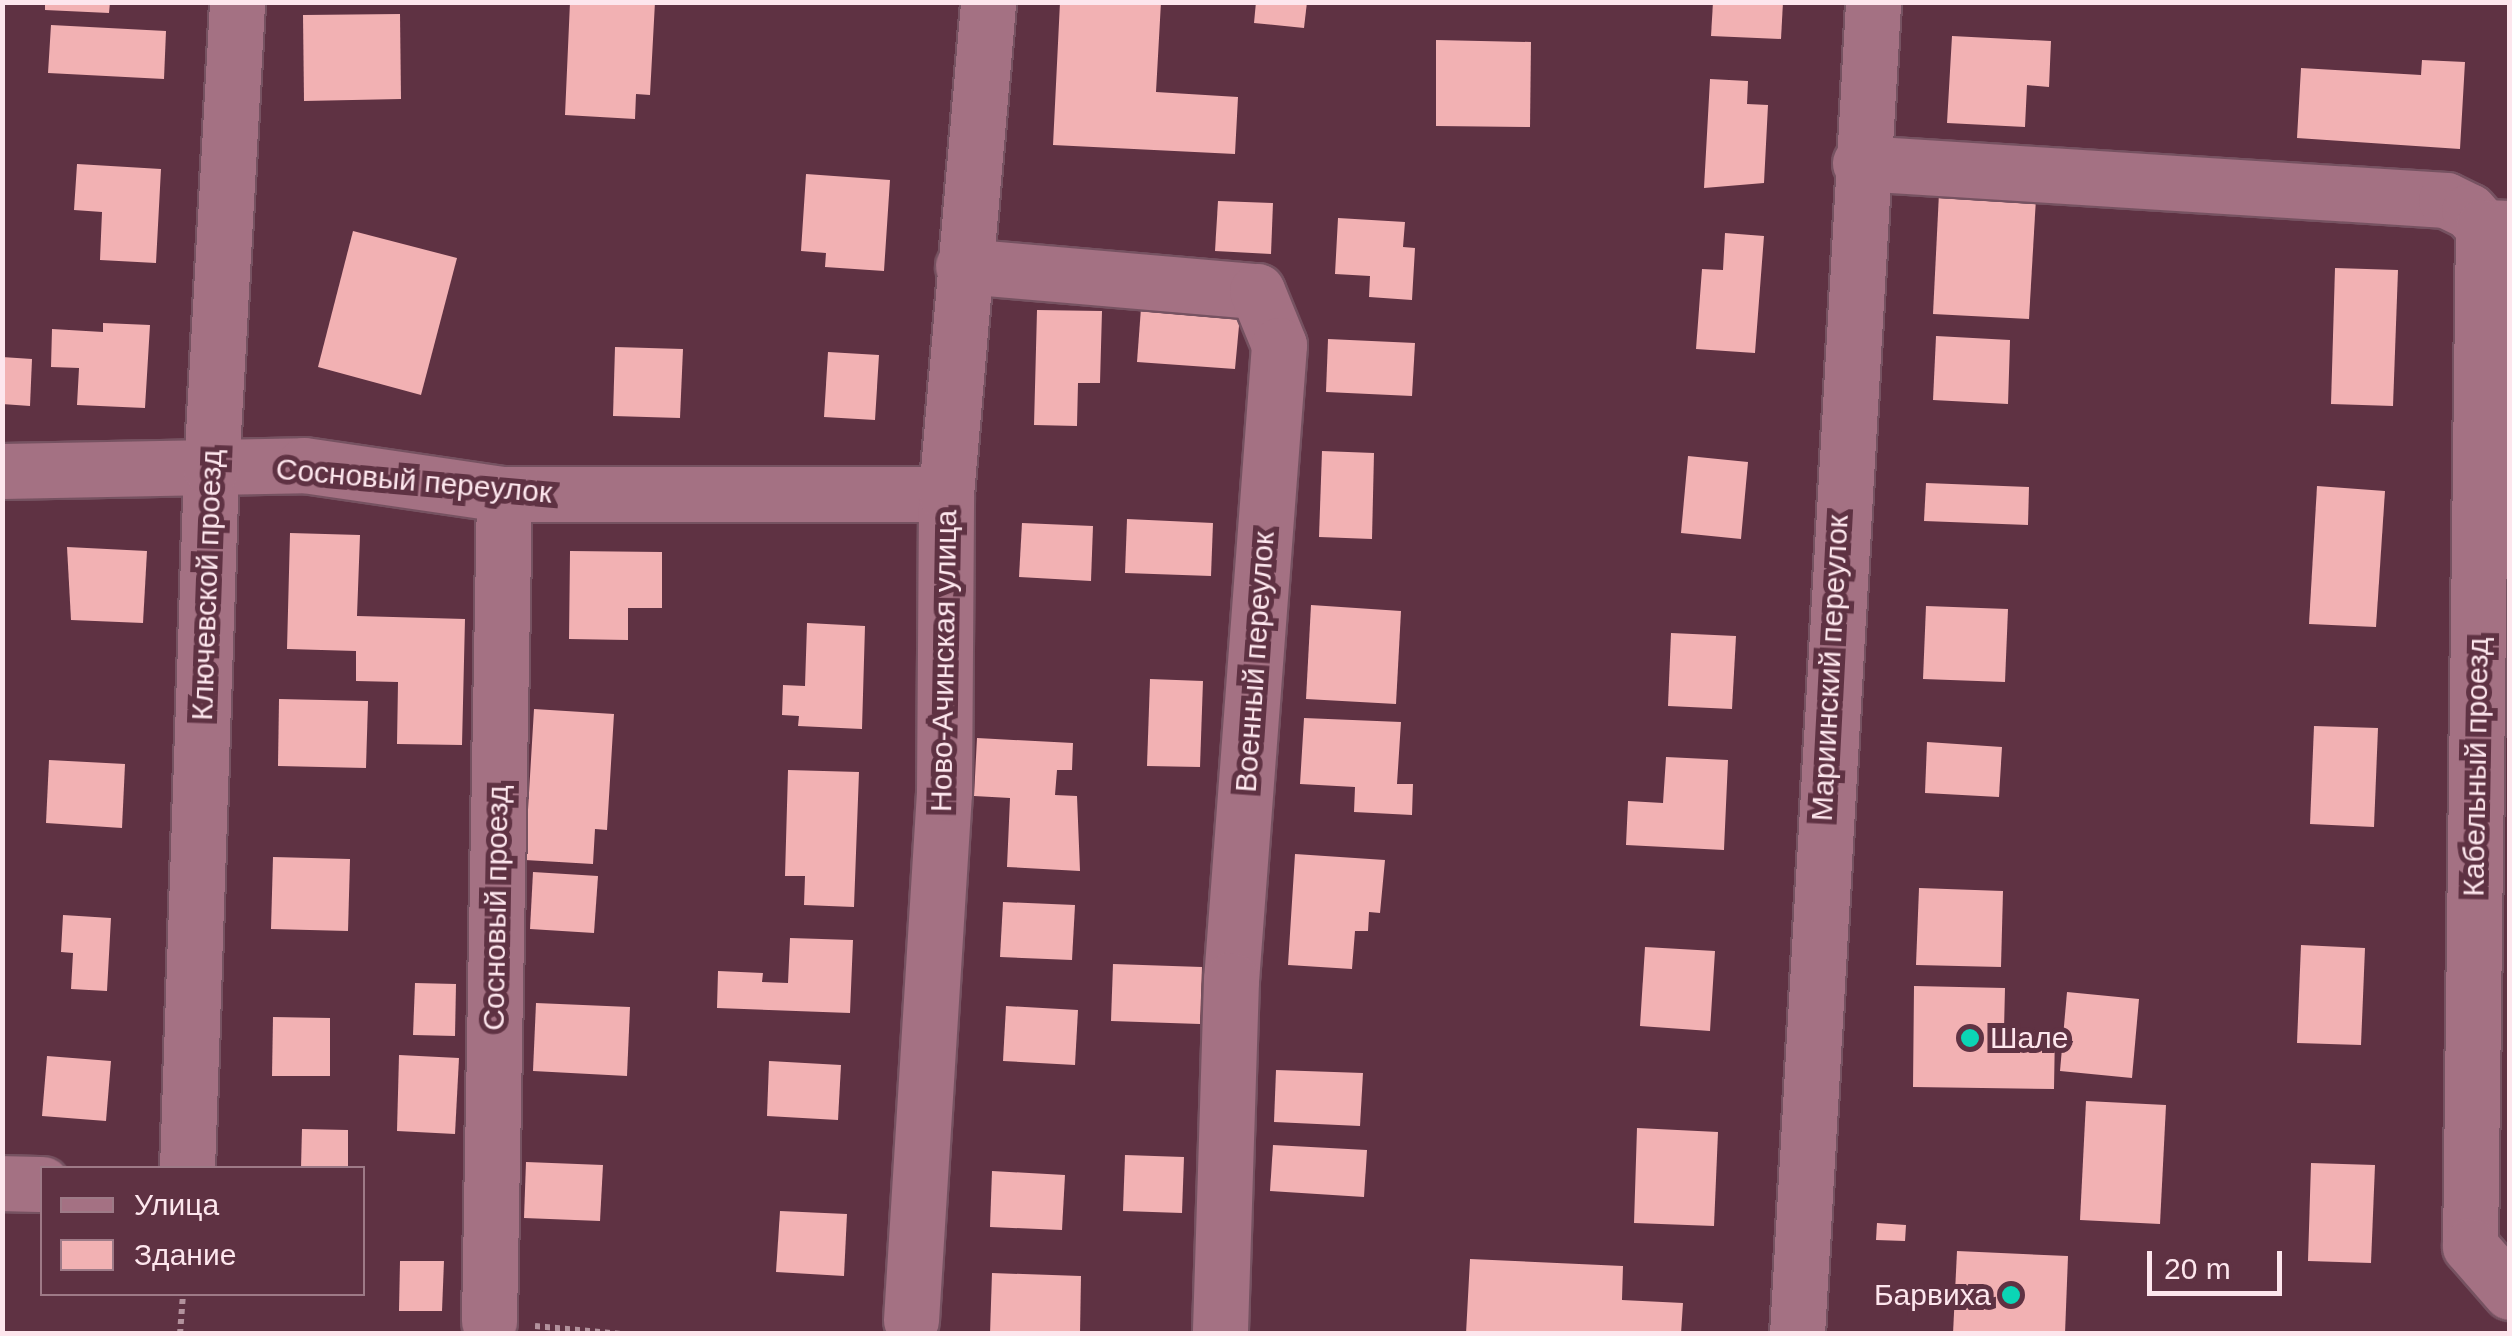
<!DOCTYPE html>
<meta charset="utf-8">
<style>
body{margin:0}
#map{position:relative;width:2512px;height:1336px;overflow:hidden;background:#5f3243;font-family:Arial,sans-serif}
div>[style]{position:absolute}
.building>*{inset:0;background:#f2b1b3}
.path>*{height:6px;margin-top:-3px;transform-origin:0;background:repeating-linear-gradient(90deg,#b3929d 0 5px,transparent 0 10px)}
.roads{filter:drop-shadow(2px 0 #765261) drop-shadow(-2px 0 #765261) drop-shadow(0 2px #765261) drop-shadow(0 -2px #765261)}
.minor>*{height:55px;margin:-27.5px;padding:0 27.5px;transform-origin:27.5px;border-radius:27.5px;background:#a47183}
.dots>*{width:28px;height:28px;translate:-50% -50%;box-sizing:border-box;border:5px solid #5f3243;border-radius:50%}
span{translate:-50% -50%;white-space:nowrap;text-align:center;line-height:1.15;-webkit-text-stroke:10px #5f3243;paint-order:stroke}
.street-label{font-size:30px;color:#fde6ed}
.poi-label{font-size:30px;color:#fde6ed}
.left{translate:0 -50%;text-align:left}
.right{translate:-100% -50%;text-align:right}
.frame{position:absolute;inset:0;border:5px solid #fde6ed;pointer-events:none}
.legend{position:absolute;left:40px;top:1166px;width:325px;height:130px;box-sizing:border-box;background:#5f3243;border:2px solid #9e7a87;margin:0;padding:12px 18px;list-style:none;font-size:30px;color:#fde6ed}
.legend li{display:flex;align-items:center;gap:20px;height:50px}
.legend b{width:50px;border:2px solid #9e7a87}
.scale{position:absolute;left:2147px;top:1251px;width:135px;height:45px;box-sizing:border-box;border:5px solid #fde6ed;border-top:0;padding-left:12px;font-size:30px;line-height:35px;white-space:nowrap;color:#fde6ed;-webkit-text-stroke:8px #5f3243;paint-order:stroke}
</style>
<div id="map">
<div class="building">
<i style="clip-path:polygon(45px 2px,110px 2px,109px 13px,45px 10px)"></i>
<i style="clip-path:polygon(570px 2px,655px 2px,650px 95px,636px 94px,635px 119px,565px 115px)"></i>
<i style="clip-path:polygon(1060px 2px,1161px 2px,1156px 92px,1238px 97px,1235px 154px,1053px 145px)"></i>
<i style="clip-path:polygon(1256px 2px,1307px 2px,1304px 28px,1254px 23px)"></i>
<i style="clip-path:polygon(1713px 2px,1783px 2px,1781px 39px,1711px 36px)"></i>
<i style="clip-path:polygon(400px 14px,401px 99px,304px 101px,303px 15px)"></i>
<i style="clip-path:polygon(51px 25px,166px 31px,164px 79px,48px 73px)"></i>
<i style="clip-path:polygon(1952px 36px,2051px 41px,2049px 87px,2027px 85px,2025px 127px,1947px 123px)"></i>
<i style="clip-path:polygon(1436px 40px,1531px 42px,1530px 127px,1436px 126px)"></i>
<i style="clip-path:polygon(2422px 60px,2465px 62px,2460px 149px,2297px 138px,2301px 68px,2421px 75px)"></i>
<i style="clip-path:polygon(1710px 79px,1748px 81px,1747px 104px,1768px 105px,1764px 183px,1704px 188px)"></i>
<i style="clip-path:polygon(77px 164px,161px 169px,156px 263px,100px 260px,102px 212px,74px 210px)"></i>
<i style="clip-path:polygon(806px 174px,890px 180px,884px 271px,825px 267px,826px 253px,801px 251px)"></i>
<i style="clip-path:polygon(1939px 193px,2036px 198px,2029px 319px,1933px 314px)"></i>
<i style="clip-path:polygon(1218px 201px,1273px 203px,1271px 254px,1215px 251px)"></i>
<i style="clip-path:polygon(1338px 218px,1405px 222px,1403px 247px,1415px 248px,1412px 300px,1369px 297px,1370px 276px,1335px 274px)"></i>
<i style="clip-path:polygon(353px 231px,457px 258px,421px 395px,318px 367px)"></i>
<i style="clip-path:polygon(1725px 233px,1764px 236px,1755px 353px,1696px 349px,1702px 269px,1723px 270px)"></i>
<i style="clip-path:polygon(2335px 268px,2398px 270px,2393px 406px,2331px 404px)"></i>
<i style="clip-path:polygon(1141px 308px,1240px 315px,1235px 369px,1137px 362px)"></i>
<i style="clip-path:polygon(1037px 310px,1102px 311px,1100px 383px,1078px 383px,1077px 426px,1034px 425px)"></i>
<i style="clip-path:polygon(103px 323px,150px 325px,145px 408px,77px 405px,79px 368px,51px 367px,52px 329px,103px 332px)"></i>
<i style="clip-path:polygon(1936px 336px,2010px 340px,2008px 404px,1933px 400px)"></i>
<i style="clip-path:polygon(1328px 339px,1415px 343px,1412px 396px,1326px 392px)"></i>
<i style="clip-path:polygon(615px 347px,683px 349px,680px 418px,613px 416px)"></i>
<i style="clip-path:polygon(828px 352px,879px 355px,875px 420px,824px 417px)"></i>
<i style="clip-path:polygon(2px 357px,32px 359px,30px 406px,2px 404px)"></i>
<i style="clip-path:polygon(1322px 451px,1374px 453px,1372px 539px,1319px 537px)"></i>
<i style="clip-path:polygon(1688px 456px,1748px 462px,1741px 539px,1681px 533px)"></i>
<i style="clip-path:polygon(1926px 483px,2029px 487px,2028px 525px,1924px 521px)"></i>
<i style="clip-path:polygon(2317px 486px,2385px 491px,2376px 627px,2309px 624px)"></i>
<i style="clip-path:polygon(1127px 519px,1213px 523px,1211px 576px,1125px 573px)"></i>
<i style="clip-path:polygon(1022px 523px,1093px 526px,1091px 581px,1019px 577px)"></i>
<i style="clip-path:polygon(290px 533px,360px 535px,357px 616px,465px 619px,462px 745px,397px 744px,398px 682px,356px 681px,356px 651px,287px 649px)"></i>
<i style="clip-path:polygon(67px 547px,147px 551px,143px 623px,71px 620px)"></i>
<i style="clip-path:polygon(570px 551px,662px 552px,662px 608px,628px 608px,628px 640px,569px 639px)"></i>
<i style="clip-path:polygon(1311px 605px,1401px 611px,1396px 704px,1306px 699px)"></i>
<i style="clip-path:polygon(1926px 606px,2008px 609px,2005px 682px,1923px 679px)"></i>
<i style="clip-path:polygon(807px 623px,865px 626px,862px 729px,798px 726px,799px 716px,782px 715px,783px 685px,805px 686px)"></i>
<i style="clip-path:polygon(1671px 633px,1736px 636px,1732px 709px,1668px 706px)"></i>
<i style="clip-path:polygon(1150px 679px,1203px 681px,1200px 767px,1147px 766px)"></i>
<i style="clip-path:polygon(279px 699px,368px 701px,366px 768px,278px 766px)"></i>
<i style="clip-path:polygon(534px 709px,614px 714px,607px 830px,595px 829px,593px 864px,525px 860px)"></i>
<i style="clip-path:polygon(1304px 718px,1401px 722px,1397px 784px,1413px 784px,1412px 815px,1354px 812px,1355px 787px,1300px 784px)"></i>
<i style="clip-path:polygon(2314px 726px,2378px 728px,2374px 827px,2310px 824px)"></i>
<i style="clip-path:polygon(977px 738px,1073px 743px,1072px 770px,1057px 770px,1055px 795px,1077px 796px,1080px 871px,1007px 867px,1010px 798px,974px 796px)"></i>
<i style="clip-path:polygon(1927px 742px,2002px 747px,1999px 797px,1925px 793px)"></i>
<i style="clip-path:polygon(1666px 757px,1728px 760px,1724px 850px,1626px 845px,1628px 801px,1663px 803px)"></i>
<i style="clip-path:polygon(49px 760px,125px 764px,122px 828px,46px 823px)"></i>
<i style="clip-path:polygon(788px 770px,859px 772px,854px 907px,804px 905px,805px 876px,785px 876px)"></i>
<i style="clip-path:polygon(1295px 854px,1385px 860px,1380px 913px,1369px 912px,1368px 931px,1355px 931px,1352px 969px,1288px 965px)"></i>
<i style="clip-path:polygon(273px 857px,350px 859px,348px 931px,271px 929px)"></i>
<i style="clip-path:polygon(533px 872px,598px 876px,594px 933px,530px 929px)"></i>
<i style="clip-path:polygon(1919px 888px,2003px 891px,2001px 967px,1916px 965px)"></i>
<i style="clip-path:polygon(1003px 902px,1075px 905px,1072px 960px,1000px 957px)"></i>
<i style="clip-path:polygon(63px 915px,111px 918px,107px 991px,71px 989px,73px 953px,61px 952px)"></i>
<i style="clip-path:polygon(790px 938px,853px 940px,850px 1013px,717px 1008px,718px 971px,763px 973px,762px 982px,788px 983px)"></i>
<i style="clip-path:polygon(2301px 945px,2365px 948px,2361px 1045px,2297px 1043px)"></i>
<i style="clip-path:polygon(1645px 947px,1715px 951px,1710px 1031px,1640px 1026px)"></i>
<i style="clip-path:polygon(1113px 964px,1202px 967px,1200px 1024px,1111px 1021px)"></i>
<i style="clip-path:polygon(415px 983px,456px 984px,455px 1036px,413px 1035px)"></i>
<i style="clip-path:polygon(1914px 986px,2005px 988px,2004px 1030px,2055px 1031px,2054px 1089px,1913px 1087px)"></i>
<i style="clip-path:polygon(2067px 992px,2139px 999px,2132px 1078px,2060px 1071px)"></i>
<i style="clip-path:polygon(536px 1003px,630px 1007px,627px 1076px,533px 1071px)"></i>
<i style="clip-path:polygon(1006px 1006px,1078px 1010px,1075px 1065px,1003px 1061px)"></i>
<i style="clip-path:polygon(273px 1017px,330px 1018px,330px 1076px,272px 1076px)"></i>
<i style="clip-path:polygon(399px 1055px,459px 1058px,455px 1134px,397px 1131px)"></i>
<i style="clip-path:polygon(47px 1056px,111px 1061px,106px 1121px,42px 1116px)"></i>
<i style="clip-path:polygon(769px 1061px,841px 1065px,838px 1120px,767px 1116px)"></i>
<i style="clip-path:polygon(1276px 1070px,1363px 1073px,1360px 1126px,1274px 1122px)"></i>
<i style="clip-path:polygon(2086px 1101px,2166px 1105px,2160px 1224px,2080px 1220px)"></i>
<i style="clip-path:polygon(1637px 1128px,1718px 1132px,1714px 1226px,1634px 1223px)"></i>
<i style="clip-path:polygon(302px 1129px,348px 1130px,348px 1168px,301px 1168px)"></i>
<i style="clip-path:polygon(1273px 1145px,1367px 1150px,1364px 1197px,1270px 1191px)"></i>
<i style="clip-path:polygon(1125px 1155px,1184px 1157px,1182px 1213px,1123px 1211px)"></i>
<i style="clip-path:polygon(526px 1162px,603px 1165px,600px 1221px,524px 1218px)"></i>
<i style="clip-path:polygon(2311px 1163px,2375px 1165px,2371px 1263px,2308px 1261px)"></i>
<i style="clip-path:polygon(992px 1171px,1065px 1175px,1062px 1230px,990px 1227px)"></i>
<i style="clip-path:polygon(780px 1211px,847px 1214px,844px 1276px,776px 1272px)"></i>
<i style="clip-path:polygon(1877px 1223px,1906px 1225px,1905px 1241px,1876px 1240px)"></i>
<i style="clip-path:polygon(1957px 1251px,2068px 1256px,2065px 1334px,1953px 1334px)"></i>
<i style="clip-path:polygon(1470px 1259px,1623px 1266px,1622px 1300px,1683px 1303px,1681px 1334px,1466px 1334px)"></i>
<i style="clip-path:polygon(400px 1261px,444px 1261px,442px 1311px,399px 1311px)"></i>
<i style="clip-path:polygon(992px 1273px,1081px 1276px,1080px 1334px,990px 1334px)"></i>
</div>
<div class="path">
<i style="left:535px;top:1326px;width:87px;rotate:5.3deg"></i>
<i style="left:180px;top:1334px;width:40px;rotate:-85.7deg"></i>
</div>
<div class="roads">
<div class="minor">
<i style="left:1860px;top:163px;width:587px;rotate:3.61deg"></i>
<i style="left:2446px;top:200px;width:25px;rotate:26deg"></i>
<i style="left:2469px;top:211px;width:21px;rotate:49deg"></i>
<i style="left:2483px;top:227px;width:27px;rotate:2deg"></i>
<i style="left:2483px;top:227px;width:1019px;rotate:90.73deg"></i>
<i style="left:2470px;top:1246px;width:61px;rotate:49deg"></i>
<i style="left:963px;top:266px;width:295px;rotate:4.9deg"></i>
<i style="left:1257px;top:291px;width:58px;rotate:67.8deg"></i>
<i style="left:1279px;top:345px;width:637px;rotate:94.32deg"></i>
<i style="left:1231px;top:980px;width:354px;rotate:91.8deg"></i>
<i style="left:2px;top:471px;width:302px;rotate:-1.1deg"></i>
<i style="left:304px;top:465px;width:202px;rotate:8.3deg"></i>
<i style="left:504px;top:494px;width:442px"></i>
<i style="left:187px;top:1168px;width:699px;rotate:-88.03deg"></i>
<i style="left:211px;top:469px;width:468px;rotate:-86.8deg"></i>
<i style="left:2px;top:1183px;width:40px;rotate:1.4deg"></i>
<i style="left:911px;top:1320px;width:528px;rotate:-86.42deg"></i>
<i style="left:944px;top:793px;width:299px;rotate:-89.6deg"></i>
<i style="left:946px;top:494px;width:494px;rotate:-85.1deg"></i>
<i style="left:489px;top:1321px;width:827px;rotate:-88.96deg"></i>
<i style="left:1797px;top:1334px;width:1334px;rotate:-86.73deg"></i>
</div>
</div>
<div class="dots">
<i style="left:1970px;top:1038px;background:#0bd5b5"></i>
<i style="left:2011px;top:1295px;background:#0bd5b5"></i>
</div>
<div class="street-label">
<span style="left:414px;top:481px;rotate:5deg">Сосновый переулок</span>
<span style="left:207px;top:585px;rotate:-88deg">Ключевской проезд</span>
<span style="left:944px;top:661px;rotate:-89deg">Ново-Ачинская улица</span>
<span style="left:1255px;top:662px;rotate:-86deg">Военный переулок</span>
<span style="left:1830px;top:668px;rotate:-87deg">Мариинский переулок</span>
<span style="left:2476px;top:767px;rotate:-89deg">Кабельный проезд</span>
<span style="left:496px;top:908px;rotate:-89deg">Сосновый проезд</span>
</div>
<div class="poi-label">
<span class="left" style="left:1990px;top:1038px">Шале</span>
<span class="right" style="left:1991px;top:1295px">Барвиха</span>
</div>
<div class="frame"></div>
<ul class="legend">
<li><b style="height:12px;background:#a47183"></b>Улица</li>
<li><b style="height:28px;background:#f2b1b3"></b>Здание</li>
</ul>
<div class="scale">20 m</div>
</div>
